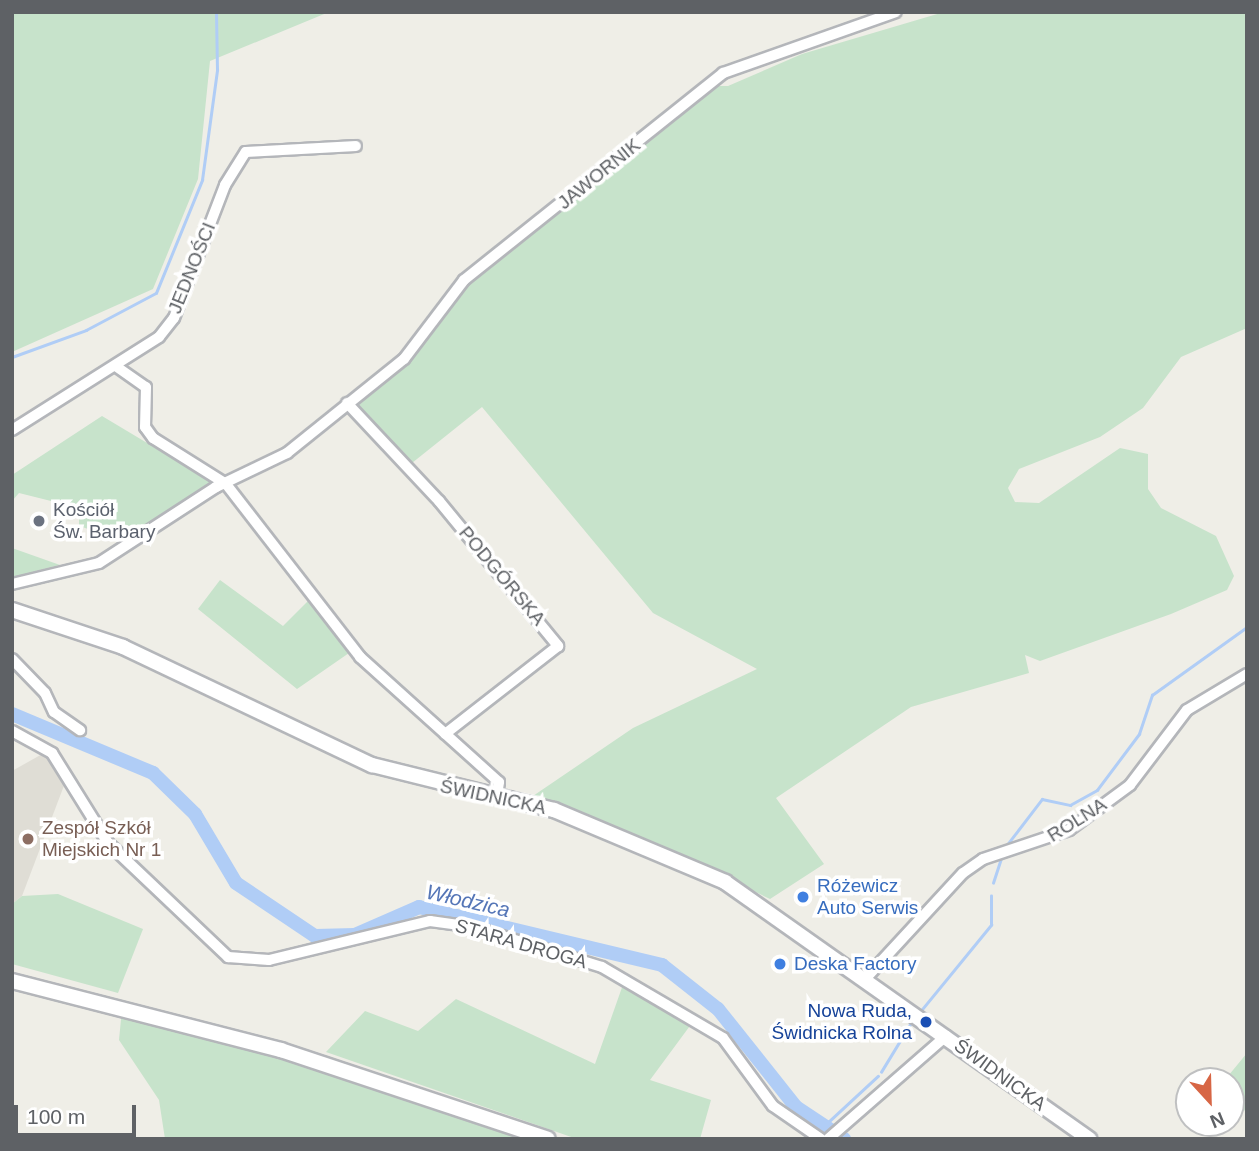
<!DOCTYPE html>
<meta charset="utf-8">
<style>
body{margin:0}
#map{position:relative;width:1259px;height:1151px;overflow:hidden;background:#efeee7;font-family:Helvetica,sans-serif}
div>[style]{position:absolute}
.education>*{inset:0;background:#dfddd5}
.green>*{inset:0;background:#c7e3cb}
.stream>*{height:2.5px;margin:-1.25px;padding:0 1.25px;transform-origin:1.25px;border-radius:1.25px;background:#b0cdf6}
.river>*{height:14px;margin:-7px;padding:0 7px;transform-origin:7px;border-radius:7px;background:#b0cdf6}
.roads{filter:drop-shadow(2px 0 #b4b6ba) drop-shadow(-2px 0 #b4b6ba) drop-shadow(0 2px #b4b6ba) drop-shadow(0 -2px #b4b6ba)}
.street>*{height:10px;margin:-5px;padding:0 5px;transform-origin:5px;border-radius:5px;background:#fff}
.secondary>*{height:14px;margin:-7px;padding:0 7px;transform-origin:7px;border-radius:7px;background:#fff}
.dots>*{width:19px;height:19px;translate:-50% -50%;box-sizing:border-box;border:4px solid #fff;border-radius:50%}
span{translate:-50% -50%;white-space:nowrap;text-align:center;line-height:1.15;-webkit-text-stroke:7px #fff;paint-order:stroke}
.street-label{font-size:19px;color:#5e6165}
.worship-label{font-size:19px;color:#5b616d}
.left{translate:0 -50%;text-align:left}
.education-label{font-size:19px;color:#785e54}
.shop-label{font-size:19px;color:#366cbe}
.transit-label{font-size:19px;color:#164399}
.right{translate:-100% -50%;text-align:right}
.water-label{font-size:21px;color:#5576b7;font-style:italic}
.frame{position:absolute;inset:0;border:14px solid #5e6165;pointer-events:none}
.north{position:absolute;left:1175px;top:1067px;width:70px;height:70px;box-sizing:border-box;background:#fff;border:2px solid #bfc0c1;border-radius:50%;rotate:158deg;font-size:19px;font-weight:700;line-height:28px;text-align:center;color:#5e6165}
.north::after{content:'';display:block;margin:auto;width:24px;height:32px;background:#d76645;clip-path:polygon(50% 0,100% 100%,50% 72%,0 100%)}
.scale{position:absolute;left:14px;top:1105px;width:122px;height:32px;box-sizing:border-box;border:4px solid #5e6165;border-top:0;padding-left:9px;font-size:21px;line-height:24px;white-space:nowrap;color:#5e6165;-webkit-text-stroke:5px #fff;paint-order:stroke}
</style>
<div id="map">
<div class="education">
<i style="clip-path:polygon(44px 753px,65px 783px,22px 896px,12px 904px,12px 771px)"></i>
</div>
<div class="green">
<i style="clip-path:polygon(12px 12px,329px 12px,210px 61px,198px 179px,153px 289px,12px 352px)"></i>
<i style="clip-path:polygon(944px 12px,1247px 12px,1247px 328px,1181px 357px,1143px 408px,1100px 437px,1019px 469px,1008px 488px,1015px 502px,1039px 503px,1120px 448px,1148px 454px,1148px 489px,1161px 508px,1216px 536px,1234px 576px,1227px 590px,1171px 614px,1040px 661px,1025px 655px,1029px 673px,911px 707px,776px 798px,824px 864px,770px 899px,654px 843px,530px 798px,633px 728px,757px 669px,653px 613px,482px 407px,407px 467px,347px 403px,404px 359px,445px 298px,703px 86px,728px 86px,802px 54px)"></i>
<i style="clip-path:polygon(102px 416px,214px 483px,122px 540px,79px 526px,79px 508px,19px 493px,12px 501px,12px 475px)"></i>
<i style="clip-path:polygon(12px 548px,60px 565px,12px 577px)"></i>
<i style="clip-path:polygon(220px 580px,283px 626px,309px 600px,349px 653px,297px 689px,198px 609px)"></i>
<i style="clip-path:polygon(58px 894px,143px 929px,118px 993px,12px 964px,12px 904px,22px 896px)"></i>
<i style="clip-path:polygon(626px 976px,695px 1019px,650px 1080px,711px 1100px,700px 1139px,577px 1139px,326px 1052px,365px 1011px,418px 1031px,456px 999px,595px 1064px)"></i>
<i style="clip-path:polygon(122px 1009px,281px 1050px,534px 1139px,165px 1139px,159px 1100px,119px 1040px)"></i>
<i style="clip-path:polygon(1247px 1053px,1247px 1112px,1231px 1102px,1231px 1081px,1224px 1081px)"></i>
</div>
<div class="stream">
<i style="left:12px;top:357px;width:79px;rotate:-20deg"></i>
<i style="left:86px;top:330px;width:79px;rotate:-27.9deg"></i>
<i style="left:156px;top:293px;width:122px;rotate:-67.8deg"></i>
<i style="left:202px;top:180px;width:111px;rotate:-82.2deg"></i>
<i style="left:217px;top:70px;width:58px;rotate:-91deg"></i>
<i style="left:1006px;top:846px;width:59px;rotate:-52.5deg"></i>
<i style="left:1042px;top:799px;width:29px;rotate:12deg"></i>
<i style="left:1070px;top:805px;width:31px;rotate:-29deg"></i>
<i style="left:1097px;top:790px;width:70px;rotate:-53.1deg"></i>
<i style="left:1139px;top:734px;width:41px;rotate:-71.6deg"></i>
<i style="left:1152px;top:695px;width:117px;rotate:-35.6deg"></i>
<i style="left:993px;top:883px;width:28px;rotate:-72deg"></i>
<i style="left:919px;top:1013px;width:114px;rotate:-50.7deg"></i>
<i style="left:991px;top:925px;width:29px;rotate:-90deg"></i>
<i style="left:881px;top:1072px;width:60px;rotate:-58.7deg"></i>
<i style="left:825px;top:1125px;width:72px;rotate:-42.8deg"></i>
</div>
<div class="river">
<i style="left:12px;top:714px;width:153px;rotate:22.7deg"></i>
<i style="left:153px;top:773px;width:59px;rotate:44.3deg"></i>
<i style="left:195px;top:814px;width:80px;rotate:59.3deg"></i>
<i style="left:236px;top:883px;width:95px;rotate:33.9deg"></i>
<i style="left:315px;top:936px;width:40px;rotate:-1.4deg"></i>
<i style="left:355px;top:935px;width:70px;rotate:-23.6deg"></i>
<i style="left:419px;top:907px;width:250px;rotate:13.4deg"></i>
<i style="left:662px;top:965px;width:71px;rotate:38.2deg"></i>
<i style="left:718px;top:1009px;width:125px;rotate:51.5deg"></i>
<i style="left:796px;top:1107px;width:58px;rotate:33.7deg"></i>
</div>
<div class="roads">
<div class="street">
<i style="left:117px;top:367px;width:35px;rotate:35deg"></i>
<i style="left:146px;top:387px;width:40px;rotate:91.4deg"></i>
<i style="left:145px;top:427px;width:14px;rotate:54deg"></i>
<i style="left:153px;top:438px;width:86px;rotate:32.2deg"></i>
<i style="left:226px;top:484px;width:219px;rotate:52.2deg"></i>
<i style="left:360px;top:657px;width:187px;rotate:42deg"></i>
<i style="left:499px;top:782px;width:15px;rotate:98deg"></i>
<i style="left:347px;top:403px;width:134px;rotate:46.8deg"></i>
<i style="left:439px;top:501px;width:188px;rotate:50.6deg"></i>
<i style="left:558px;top:646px;width:143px;rotate:142.1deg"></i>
<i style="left:12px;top:430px;width:174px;rotate:-32.3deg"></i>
<i style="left:159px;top:337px;width:24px;rotate:-52deg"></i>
<i style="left:174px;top:318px;width:142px;rotate:-69deg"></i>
<i style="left:225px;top:185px;width:39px;rotate:-58deg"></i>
<i style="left:246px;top:152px;width:110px;rotate:-3.1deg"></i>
<i style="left:12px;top:584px;width:89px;rotate:-13.6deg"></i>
<i style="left:99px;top:563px;width:140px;rotate:-33deg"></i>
<i style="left:216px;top:487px;width:79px;rotate:-25.6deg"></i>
<i style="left:287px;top:453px;width:150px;rotate:-38.8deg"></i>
<i style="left:404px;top:359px;width:99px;rotate:-52.8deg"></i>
<i style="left:464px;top:280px;width:332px;rotate:-38.6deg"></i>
<i style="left:723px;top:73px;width:183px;rotate:-19.4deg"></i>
<i style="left:12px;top:659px;width:47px;rotate:45.9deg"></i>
<i style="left:45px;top:693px;width:21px;rotate:65deg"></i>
<i style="left:54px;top:712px;width:32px;rotate:35deg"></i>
<i style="left:12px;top:731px;width:46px;rotate:28.8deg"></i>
<i style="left:52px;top:753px;width:106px;rotate:58.1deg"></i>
<i style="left:108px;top:843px;width:166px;rotate:43.5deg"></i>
<i style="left:228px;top:957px;width:41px;rotate:4.2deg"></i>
<i style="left:269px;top:960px;width:166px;rotate:-13.6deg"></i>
<i style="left:430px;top:921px;width:43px;rotate:7.9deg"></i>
<i style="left:473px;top:927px;width:135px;rotate:17.2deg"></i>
<i style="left:602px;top:967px;width:140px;rotate:30.4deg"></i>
<i style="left:723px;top:1038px;width:84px;rotate:53.7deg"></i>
<i style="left:773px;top:1106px;width:58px;rotate:34.5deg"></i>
<i style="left:866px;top:978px;width:143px;rotate:-47.3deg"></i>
<i style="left:963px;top:873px;width:24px;rotate:-35deg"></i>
<i style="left:983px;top:859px;width:91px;rotate:-18.6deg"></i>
<i style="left:1069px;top:830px;width:76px;rotate:-36.4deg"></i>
<i style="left:1130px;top:785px;width:94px;rotate:-52.8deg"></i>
<i style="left:1187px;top:710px;width:70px;rotate:-31deg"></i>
<i style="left:828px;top:1139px;width:157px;rotate:-41.1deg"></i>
</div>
<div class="secondary">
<i style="left:12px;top:610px;width:117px;rotate:18.4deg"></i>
<i style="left:123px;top:647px;width:276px;rotate:25.4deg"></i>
<i style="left:372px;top:765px;width:187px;rotate:13.9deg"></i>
<i style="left:554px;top:810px;width:186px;rotate:22.8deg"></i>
<i style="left:725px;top:882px;width:446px;rotate:35.2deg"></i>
<i style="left:12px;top:981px;width:278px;rotate:14.4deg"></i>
<i style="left:281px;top:1050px;width:281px;rotate:18.4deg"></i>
</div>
</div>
<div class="dots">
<i style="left:39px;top:521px;background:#6b7280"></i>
<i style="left:28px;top:839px;background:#8d6e63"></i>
<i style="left:803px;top:897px;background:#3f7fe0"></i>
<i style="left:780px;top:964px;background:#3f7fe0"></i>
<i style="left:926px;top:1022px;background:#1a4fb4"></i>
</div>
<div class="street-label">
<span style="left:599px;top:174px;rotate:-39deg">JAWORNIK</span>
<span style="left:192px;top:268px;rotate:-68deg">JEDNOŚCI</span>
<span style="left:502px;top:576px;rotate:50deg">PODGÓRSKA</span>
<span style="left:493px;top:797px;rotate:12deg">ŚWIDNICKA</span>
<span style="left:1077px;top:820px;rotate:-32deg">ROLNA</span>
<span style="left:521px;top:944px;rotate:16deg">STARA DROGA</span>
<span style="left:1000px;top:1075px;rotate:36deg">ŚWIDNICKA</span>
</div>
<div class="worship-label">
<span class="left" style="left:53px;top:521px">Kościół<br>Św. Barbary</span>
</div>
<div class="education-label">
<span class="left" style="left:42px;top:839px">Zespół Szkół<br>Miejskich Nr 1</span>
</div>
<div class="shop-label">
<span class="left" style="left:817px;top:897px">Różewicz<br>Auto Serwis</span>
<span class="left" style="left:794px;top:964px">Deska Factory</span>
</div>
<div class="transit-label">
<span class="right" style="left:912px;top:1022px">Nowa Ruda,<br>Świdnicka Rolna</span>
</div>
<div class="water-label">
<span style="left:468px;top:901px;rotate:13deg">Włodzica</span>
</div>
<div class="frame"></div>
<div class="north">N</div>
<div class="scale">100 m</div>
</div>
